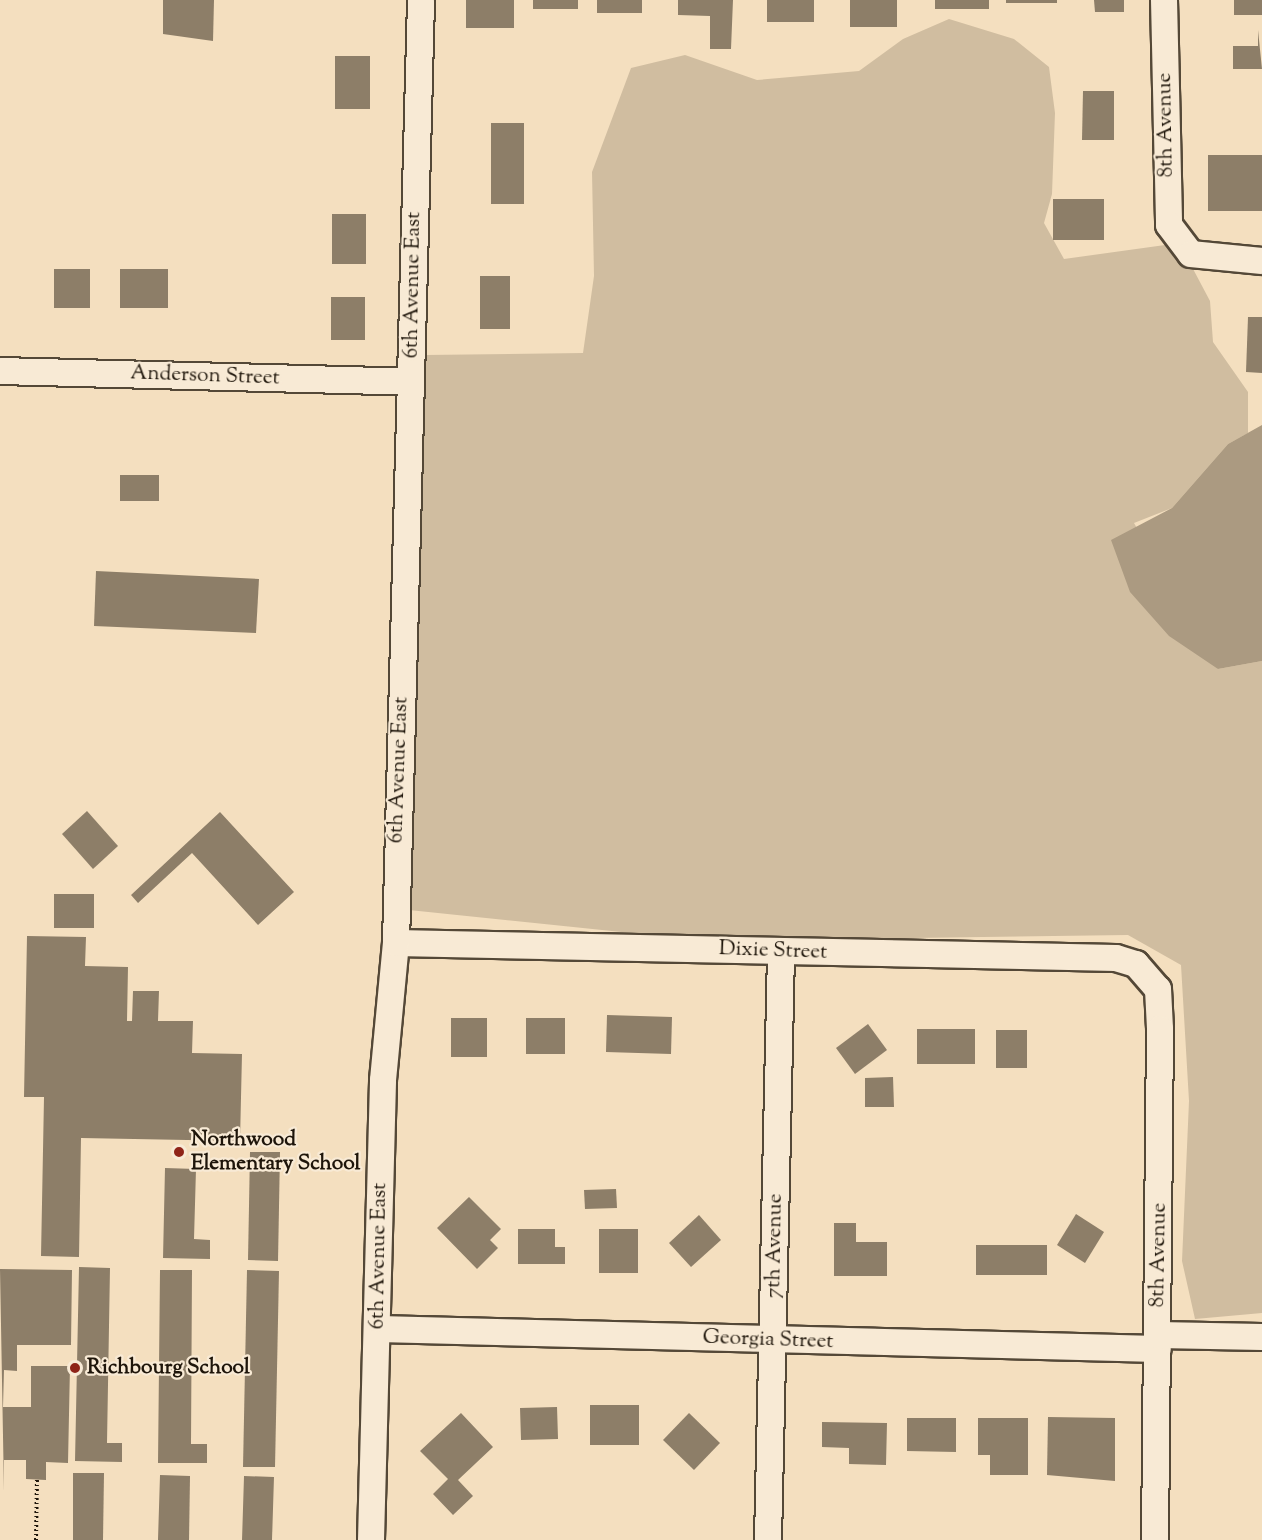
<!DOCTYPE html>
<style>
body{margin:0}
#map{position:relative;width:1262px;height:1540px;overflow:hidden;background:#f4dfbf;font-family:"Sorts Mill Goudy",serif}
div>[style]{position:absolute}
.green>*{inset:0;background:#d0bda0}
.water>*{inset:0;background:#ab9a81}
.building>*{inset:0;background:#8d7e68}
.path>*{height:4px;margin-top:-2px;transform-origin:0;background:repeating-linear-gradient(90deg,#1e150a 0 1.5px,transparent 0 4.5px)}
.roads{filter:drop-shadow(2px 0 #544837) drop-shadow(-2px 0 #544837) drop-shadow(0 2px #544837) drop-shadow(0 -2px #544837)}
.street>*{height:26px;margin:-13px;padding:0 13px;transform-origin:13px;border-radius:13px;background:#f8ead5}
.dots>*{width:16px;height:16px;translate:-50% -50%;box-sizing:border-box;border:3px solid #f8ead5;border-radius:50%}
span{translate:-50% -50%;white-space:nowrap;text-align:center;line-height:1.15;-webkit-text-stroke:4.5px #f8ead5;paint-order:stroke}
.street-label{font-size:21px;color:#1e150a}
.poi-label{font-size:21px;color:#1e150a;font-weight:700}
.left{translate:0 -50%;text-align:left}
</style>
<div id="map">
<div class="green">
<i style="clip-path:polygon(949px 19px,1014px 39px,1049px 67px,1055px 113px,1052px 194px,1044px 223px,1064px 259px,1165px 245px,1177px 262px,1192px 267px,1210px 301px,1213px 342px,1248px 392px,1248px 433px,1228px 444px,1172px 508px,1134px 523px,1218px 669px,1262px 661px,1262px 1313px,1195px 1319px,1182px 1261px,1189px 1101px,1181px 965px,1128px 935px,770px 940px,660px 936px,409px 910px,425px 355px,583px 353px,594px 276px,592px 172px,631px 68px,685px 55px,757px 80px,859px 71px,903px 39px)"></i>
</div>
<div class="water">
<i style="clip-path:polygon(1262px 425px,1262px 661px,1218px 669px,1169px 636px,1130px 592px,1111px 540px,1172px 508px,1228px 444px)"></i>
</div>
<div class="building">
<i style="clip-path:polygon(163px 0,214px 0,213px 41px,163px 34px)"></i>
<i style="clip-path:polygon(466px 0,514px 0,514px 28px,466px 28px)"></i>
<i style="clip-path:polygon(533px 0,578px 0,578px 9px,533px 9px)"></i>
<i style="clip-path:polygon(597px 0,642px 0,642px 13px,597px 13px)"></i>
<i style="clip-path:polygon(678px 0,733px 0,731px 49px,710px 49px,710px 16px,678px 15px)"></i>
<i style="clip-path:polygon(767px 0,814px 0,814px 22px,767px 22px)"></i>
<i style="clip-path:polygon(850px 0,897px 0,897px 27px,850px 27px)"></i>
<i style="clip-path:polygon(935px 0,989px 0,989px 9px,935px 9px)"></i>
<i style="clip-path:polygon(1006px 0,1057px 0,1057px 3px,1006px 3px)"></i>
<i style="clip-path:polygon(1094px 0,1124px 0,1124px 12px,1095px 12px)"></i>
<i style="clip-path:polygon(1234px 0,1262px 0,1262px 15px,1234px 15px)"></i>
<i style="clip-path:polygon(1258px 30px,1262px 69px,1233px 69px,1233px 46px,1258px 46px)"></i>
<i style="clip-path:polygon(335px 56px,370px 56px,370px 109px,335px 109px)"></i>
<i style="clip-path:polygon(1083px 91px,1114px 91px,1114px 140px,1082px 140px)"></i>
<i style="clip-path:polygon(491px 123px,524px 123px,524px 204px,491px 204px)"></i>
<i style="clip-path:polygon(1208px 155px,1262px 155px,1262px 211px,1208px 211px)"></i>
<i style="clip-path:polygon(1053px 199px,1104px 199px,1104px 240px,1053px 240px)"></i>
<i style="clip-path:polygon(332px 214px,366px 214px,366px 264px,332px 264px)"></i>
<i style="clip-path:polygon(54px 269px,90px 269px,90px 308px,54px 308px)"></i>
<i style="clip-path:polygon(120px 269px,168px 269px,168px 308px,120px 308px)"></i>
<i style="clip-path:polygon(480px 276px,510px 276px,510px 329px,480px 329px)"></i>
<i style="clip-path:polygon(331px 297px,365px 297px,365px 340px,331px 340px)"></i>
<i style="clip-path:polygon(1248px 317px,1262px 317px,1262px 373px,1246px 372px)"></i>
<i style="clip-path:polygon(120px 475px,159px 475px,159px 501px,120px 501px)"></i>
<i style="clip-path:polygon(96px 571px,259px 579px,256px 633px,94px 626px)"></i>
<i style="clip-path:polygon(87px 811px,118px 846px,93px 869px,62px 834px)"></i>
<i style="clip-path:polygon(220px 812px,294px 892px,258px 925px,192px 853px,138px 903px,131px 895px)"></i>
<i style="clip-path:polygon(54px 894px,94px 894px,94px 928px,54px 928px)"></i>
<i style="clip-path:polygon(27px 936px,86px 937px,85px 966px,128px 967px,127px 1021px,132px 1021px,133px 991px,159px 991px,158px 1021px,193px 1021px,192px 1053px,242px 1054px,240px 1141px,81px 1138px,79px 1257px,41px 1256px,44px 1097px,24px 1097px)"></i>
<i style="clip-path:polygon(607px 1015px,672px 1017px,671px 1054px,606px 1052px)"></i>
<i style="clip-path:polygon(451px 1018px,487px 1018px,487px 1057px,451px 1057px)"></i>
<i style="clip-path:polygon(526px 1018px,565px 1018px,565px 1054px,526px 1054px)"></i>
<i style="clip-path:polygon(868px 1024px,887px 1050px,855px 1074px,836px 1048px)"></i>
<i style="clip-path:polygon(917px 1029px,975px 1029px,975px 1064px,917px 1064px)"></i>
<i style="clip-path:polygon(996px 1030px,1027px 1030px,1027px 1068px,996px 1068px)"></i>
<i style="clip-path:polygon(893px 1077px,894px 1107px,865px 1107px,865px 1078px)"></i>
<i style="clip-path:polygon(250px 1152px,280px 1152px,278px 1261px,248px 1260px)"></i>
<i style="clip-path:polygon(165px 1168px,196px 1169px,194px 1239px,210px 1240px,210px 1259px,163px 1258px)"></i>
<i style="clip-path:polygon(616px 1189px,617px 1208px,585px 1209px,584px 1190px)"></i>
<i style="clip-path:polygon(469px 1197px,501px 1229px,490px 1240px,498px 1248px,477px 1269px,437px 1228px)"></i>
<i style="clip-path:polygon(1076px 1214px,1104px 1232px,1085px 1263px,1057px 1245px)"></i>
<i style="clip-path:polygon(699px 1215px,721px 1240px,691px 1267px,669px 1243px)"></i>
<i style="clip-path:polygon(834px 1223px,856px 1223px,856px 1242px,887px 1242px,887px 1276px,834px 1276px)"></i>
<i style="clip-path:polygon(518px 1229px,555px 1229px,555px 1247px,565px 1247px,565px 1264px,518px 1264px)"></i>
<i style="clip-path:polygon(599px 1229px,638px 1229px,638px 1273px,599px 1273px)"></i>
<i style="clip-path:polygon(976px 1245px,1047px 1245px,1047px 1275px,976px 1275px)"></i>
<i style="clip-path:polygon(79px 1267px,110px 1268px,107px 1443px,122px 1443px,122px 1462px,75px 1461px)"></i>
<i style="clip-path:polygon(0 1269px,72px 1270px,71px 1345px,17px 1345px,17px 1371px,4px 1370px,3px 1407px,31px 1407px,31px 1366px,70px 1366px,68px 1463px,46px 1462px,46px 1480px,26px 1479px,26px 1460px,4px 1460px,4px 1492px)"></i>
<i style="clip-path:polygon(160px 1270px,192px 1270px,191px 1444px,207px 1444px,207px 1463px,158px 1463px)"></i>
<i style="clip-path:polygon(247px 1270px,279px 1271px,275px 1467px,243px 1467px)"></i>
<i style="clip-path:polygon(590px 1405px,639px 1405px,639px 1445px,590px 1445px)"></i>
<i style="clip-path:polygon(557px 1407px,558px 1439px,521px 1440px,520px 1408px)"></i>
<i style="clip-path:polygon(461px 1413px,493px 1447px,458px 1480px,473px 1496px,453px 1515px,433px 1494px,448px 1479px,420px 1451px)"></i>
<i style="clip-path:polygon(689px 1413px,720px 1443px,694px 1470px,663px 1440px)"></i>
<i style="clip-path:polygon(1048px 1417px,1115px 1418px,1115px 1481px,1047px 1475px)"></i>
<i style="clip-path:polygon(907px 1418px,956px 1418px,956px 1452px,907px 1451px)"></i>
<i style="clip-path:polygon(978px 1418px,1028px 1418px,1028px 1475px,990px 1475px,990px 1455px,978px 1455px)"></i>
<i style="clip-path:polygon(822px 1422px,887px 1423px,886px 1465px,849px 1464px,849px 1448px,822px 1447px)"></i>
<i style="clip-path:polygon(73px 1473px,104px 1473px,103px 1540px,73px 1540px)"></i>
<i style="clip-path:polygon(160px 1475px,190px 1476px,189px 1540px,158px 1540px)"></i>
<i style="clip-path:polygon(244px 1476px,274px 1477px,272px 1540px,242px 1540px)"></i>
</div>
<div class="path">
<i style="left:36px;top:1540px;width:61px;rotate:-89.1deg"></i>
</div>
<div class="roads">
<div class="street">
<i style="left:1164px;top:0;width:225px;rotate:88.7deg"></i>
<i style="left:1169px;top:225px;width:36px;rotate:53deg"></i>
<i style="left:1191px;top:254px;width:71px;rotate:5.6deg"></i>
<i style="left:0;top:371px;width:411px;rotate:1.5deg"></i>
<i style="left:396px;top:943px;width:720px;rotate:1.19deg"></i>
<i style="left:1116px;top:958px;width:21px;rotate:17deg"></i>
<i style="left:1136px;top:964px;width:33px;rotate:49deg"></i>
<i style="left:1158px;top:989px;width:40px;rotate:87.1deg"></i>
<i style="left:1160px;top:1029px;width:511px;rotate:90.56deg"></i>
<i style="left:379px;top:1329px;width:779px;rotate:1.47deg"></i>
<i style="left:1158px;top:1335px;width:104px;rotate:1.1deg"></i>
<i style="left:371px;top:1540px;width:460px;rotate:-88.5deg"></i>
<i style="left:383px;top:1080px;width:138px;rotate:-84.6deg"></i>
<i style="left:396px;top:943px;width:943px;rotate:-88.48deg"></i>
<i style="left:768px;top:1540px;width:588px;rotate:-88.73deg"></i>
</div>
</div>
<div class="dots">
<i style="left:179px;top:1152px;background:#8f2418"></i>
<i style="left:75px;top:1368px;background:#8f2418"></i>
</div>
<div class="street-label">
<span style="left:1166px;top:125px;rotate:-91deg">8th Avenue</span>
<span style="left:413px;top:285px;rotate:-89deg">6th Avenue East</span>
<span style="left:205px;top:376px;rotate:2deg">Anderson Street</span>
<span style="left:399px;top:770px;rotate:-88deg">6th Avenue East</span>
<span style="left:773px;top:951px;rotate:2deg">Dixie Street</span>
<span style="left:775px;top:1246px;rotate:-89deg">7th Avenue</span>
<span style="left:1159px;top:1255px;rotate:-89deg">8th Avenue</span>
<span style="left:379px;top:1256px;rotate:-89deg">6th Avenue East</span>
<span style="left:768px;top:1340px;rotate:2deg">Georgia Street</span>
</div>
<div class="poi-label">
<span class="left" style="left:191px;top:1152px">Northwood<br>Elementary School</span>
<span class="left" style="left:87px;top:1368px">Richbourg School</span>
</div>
</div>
